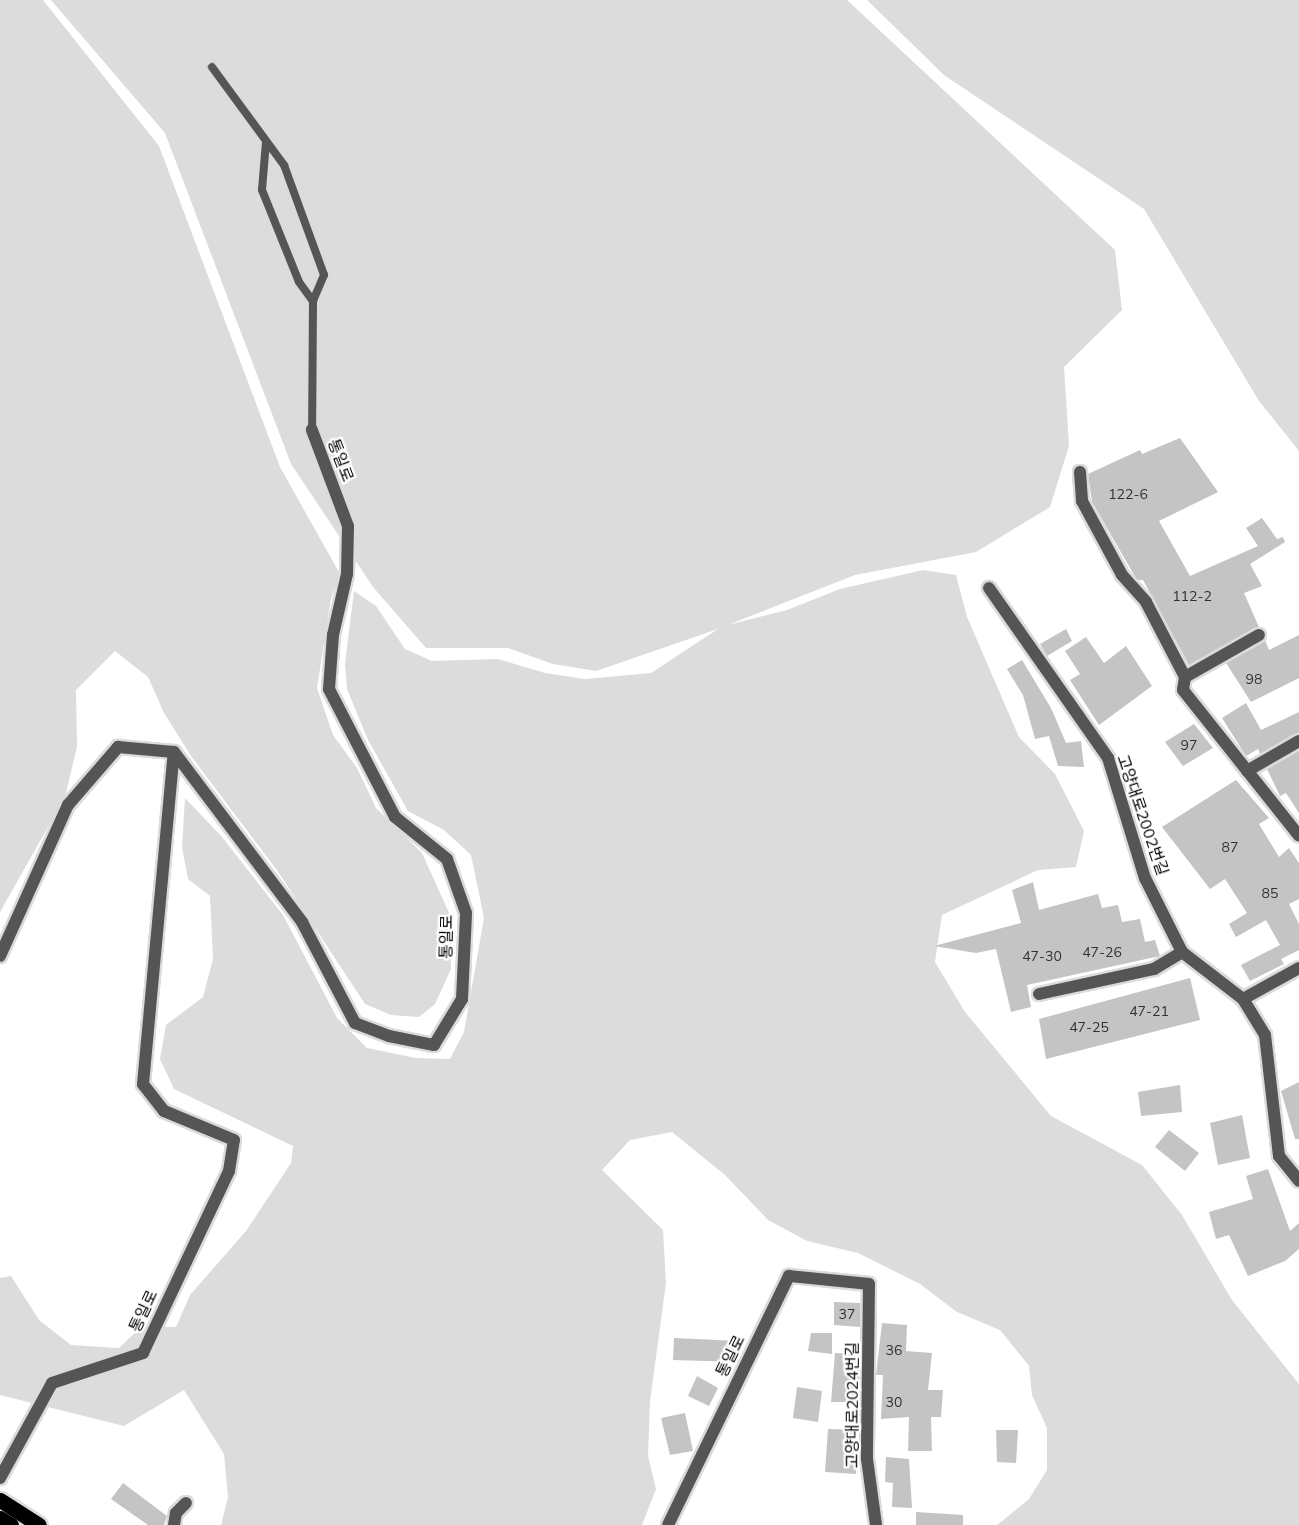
<!DOCTYPE html>
<meta charset="utf-8">
<style>
body{margin:0}
#map{position:relative;width:1299px;height:1525px;overflow:hidden;background:#fff;font-family:Mulish,"Noto Sans KR",sans-serif}
div>[style]{position:absolute}
.green>*{inset:0;background:#dcdcdc}
.building>*{inset:0;background:#c4c4c4}
.roads{filter:drop-shadow(2px 0 #dbdbdb) drop-shadow(-2px 0 #dbdbdb) drop-shadow(0 2px #dbdbdb) drop-shadow(0 -2px #dbdbdb)}
.lane>*{height:8px;margin:-4px;padding:0 4px;transform-origin:4px;border-radius:4px;background:#555}
.street>*{height:12px;margin:-6px;padding:0 6px;transform-origin:6px;border-radius:6px;background:#555}
.primary>*{height:15px;margin:-7.5px;padding:0 7.5px;transform-origin:7.5px;border-radius:7.5px;background:#000}
span{translate:-50% -50%;white-space:nowrap;text-align:center;line-height:1.15;-webkit-text-stroke:4.5px #fff;paint-order:stroke}
.number-label{font-size:14px;color:#313131}
.number-label span{-webkit-text-stroke-width:0}
.street-label{font-size:16px;color:#000}
</style>
<div id="map">
<div class="green">
<i style="clip-path:polygon(0 0,43px 0,159px 146px,280px 467px,340px 574px,331px 599px,317px 688px,333px 735px,357px 768px,376px 808px,422px 853px,450px 915px,451px 969px,435px 1004px,419px 1017px,391px 1015px,365px 1004px,279px 873px,191px 756px,164px 713px,148px 677px,115px 651px,76px 690px,77px 747px,65px 797px,0 912px)"></i>
<i style="clip-path:polygon(51px 0,847px 0,1115px 250px,1122px 310px,1064px 367px,1069px 446px,1050px 507px,976px 552px,855px 575px,728px 625px,787px 610px,840px 589px,923px 570px,956px 575px,967px 617px,1019px 737px,1055px 774px,1084px 831px,1076px 867px,1038px 870px,942px 915px,935px 962px,965px 1012px,1051px 1116px,1142px 1165px,1182px 1215px,1232px 1300px,1299px 1384px,1299px 1525px,997px 1525px,1029px 1499px,1047px 1470px,1047px 1428px,1032px 1395px,1029px 1366px,1000px 1330px,957px 1312px,920px 1284px,858px 1253px,807px 1241px,768px 1220px,725px 1175px,672px 1132px,630px 1140px,602px 1170px,663px 1230px,666px 1283px,650px 1401px,648px 1456px,656px 1489px,642px 1525px,221px 1525px,228px 1497px,224px 1454px,184px 1390px,124px 1426px,0 1395px,0 1278px,11px 1276px,39px 1320px,71px 1345px,119px 1348px,141px 1327px,176px 1327px,190px 1295px,246px 1231px,291px 1163px,293px 1146px,174px 1089px,160px 1059px,166px 1025px,203px 997px,213px 959px,210px 896px,188px 879px,182px 847px,185px 798px,222px 837px,283px 915px,337px 1018px,367px 1048px,416px 1058px,450px 1059px,464px 1032px,484px 918px,471px 855px,444px 830px,408px 811px,368px 740px,347px 689px,345px 664px,354px 591px,376px 606px,405px 649px,432px 661px,498px 659px,545px 673px,585px 679px,651px 673px,718px 629px,596px 671px,553px 664px,508px 648px,426px 648px,373px 587px,291px 464px,165px 133px)"></i>
<i style="clip-path:polygon(867px 0,1299px 0,1299px 451px,1259px 401px,1144px 209px,944px 75px)"></i>
</div>
<div class="building">
<i style="clip-path:polygon(1180px 438px,1218px 492px,1159px 521px,1190px 576px,1258px 546px,1246px 528px,1262px 518px,1277px 539px,1283px 537px,1285px 542px,1250px 564px,1262px 586px,1244px 593px,1259px 627px,1189px 665px,1143px 580px,1137px 580px,1092px 502px,1088px 474px,1140px 450px,1142px 454px)"></i>
<i style="clip-path:polygon(1066px 629px,1072px 641px,1047px 656px,1040px 644px)"></i>
<i style="clip-path:polygon(1299px 635px,1299px 678px,1251px 702px,1226px 663px,1265px 640px,1269px 650px)"></i>
<i style="clip-path:polygon(1086px 637px,1104px 663px,1126px 646px,1152px 686px,1099px 725px,1070px 680px,1080px 674px,1065px 651px)"></i>
<i style="clip-path:polygon(1022px 660px,1051px 708px,1066px 743px,1081px 741px,1084px 767px,1058px 766px,1049px 736px,1035px 739px,1023px 695px,1007px 669px)"></i>
<i style="clip-path:polygon(1246px 703px,1261px 730px,1299px 712px,1299px 733px,1260px 754px,1258px 749px,1246px 756px,1222px 718px)"></i>
<i style="clip-path:polygon(1194px 724px,1213px 748px,1183px 766px,1165px 742px)"></i>
<i style="clip-path:polygon(1299px 751px,1299px 813px,1286px 793px,1280px 796px,1267px 769px)"></i>
<i style="clip-path:polygon(1236px 780px,1269px 818px,1259px 824px,1279px 857px,1289px 848px,1299px 863px,1299px 899px,1289px 904px,1299px 924px,1299px 950px,1281px 959px,1284px 964px,1250px 981px,1241px 965px,1280px 945px,1266px 920px,1236px 937px,1229px 924px,1247px 913px,1225px 879px,1210px 889px,1162px 827px)"></i>
<i style="clip-path:polygon(1033px 882px,1039px 910px,1098px 894px,1102px 908px,1118px 905px,1122px 922px,1140px 919px,1145px 942px,1155px 940px,1160px 956px,1027px 985px,1031px 1007px,1011px 1012px,996px 949px,976px 953px,934px 946px,1021px 923px,1012px 890px)"></i>
<i style="clip-path:polygon(1190px 978px,1200px 1020px,1046px 1059px,1039px 1019px)"></i>
<i style="clip-path:polygon(1299px 1082px,1299px 1139px,1295px 1139px,1281px 1091px)"></i>
<i style="clip-path:polygon(1180px 1085px,1182px 1112px,1141px 1116px,1138px 1092px)"></i>
<i style="clip-path:polygon(1242px 1115px,1250px 1158px,1218px 1165px,1210px 1123px)"></i>
<i style="clip-path:polygon(1169px 1130px,1199px 1153px,1185px 1171px,1155px 1147px)"></i>
<i style="clip-path:polygon(1268px 1169px,1290px 1231px,1299px 1223px,1299px 1249px,1285px 1261px,1248px 1276px,1229px 1235px,1216px 1239px,1209px 1212px,1253px 1199px,1246px 1176px)"></i>
<i style="clip-path:polygon(834px 1302px,860px 1303px,860px 1327px,834px 1325px)"></i>
<i style="clip-path:polygon(882px 1323px,907px 1325px,906px 1351px,932px 1353px,928px 1390px,943px 1390px,941px 1417px,931px 1417px,932px 1451px,908px 1451px,909px 1417px,881px 1419px,883px 1375px,876px 1375px)"></i>
<i style="clip-path:polygon(811px 1333px,832px 1333px,832px 1354px,808px 1351px)"></i>
<i style="clip-path:polygon(674px 1338px,739px 1341px,738px 1362px,673px 1360px)"></i>
<i style="clip-path:polygon(835px 1353px,860px 1354px,858px 1402px,831px 1402px)"></i>
<i style="clip-path:polygon(697px 1376px,718px 1388px,709px 1406px,688px 1396px)"></i>
<i style="clip-path:polygon(797px 1387px,822px 1391px,818px 1422px,793px 1418px)"></i>
<i style="clip-path:polygon(685px 1413px,693px 1451px,670px 1455px,661px 1418px)"></i>
<i style="clip-path:polygon(828px 1429px,857px 1430px,856px 1474px,825px 1472px)"></i>
<i style="clip-path:polygon(996px 1430px,1018px 1430px,1016px 1463px,997px 1462px)"></i>
<i style="clip-path:polygon(886px 1457px,909px 1459px,912px 1508px,892px 1507px,893px 1483px,885px 1482px)"></i>
<i style="clip-path:polygon(123px 1483px,167px 1516px,164px 1525px,148px 1525px,111px 1499px)"></i>
<i style="clip-path:polygon(916px 1512px,963px 1515px,963px 1525px,916px 1525px)"></i>
</div>
<div class="roads">
<div class="lane">
<i style="left:212px;top:67px;width:122px;rotate:53.7deg"></i>
<i style="left:284px;top:165px;width:117px;rotate:70deg"></i>
<i style="left:324px;top:275px;width:28px;rotate:113deg"></i>
<i style="left:313px;top:301px;width:129px;rotate:90.4deg"></i>
<i style="left:266px;top:142px;width:48px;rotate:94.8deg"></i>
<i style="left:262px;top:190px;width:99px;rotate:68.1deg"></i>
<i style="left:299px;top:282px;width:24px;rotate:54deg"></i>
</div>
<div class="street">
<i style="left:1080px;top:472px;width:29px;rotate:86deg"></i>
<i style="left:1082px;top:501px;width:84px;rotate:61.6deg"></i>
<i style="left:1122px;top:575px;width:36px;rotate:48deg"></i>
<i style="left:1146px;top:602px;width:85px;rotate:62.5deg"></i>
<i style="left:1185px;top:677px;width:13px;rotate:99deg"></i>
<i style="left:1183px;top:690px;width:186px;rotate:51.5deg"></i>
<i style="left:989px;top:588px;width:208px;rotate:55deg"></i>
<i style="left:1108px;top:758px;width:126px;rotate:72.9deg"></i>
<i style="left:1145px;top:878px;width:83px;rotate:63.4deg"></i>
<i style="left:1182px;top:952px;width:77px;rotate:37.6deg"></i>
<i style="left:1243px;top:999px;width:42px;rotate:58.6deg"></i>
<i style="left:1265px;top:1035px;width:122px;rotate:83.4deg"></i>
<i style="left:1279px;top:1156px;width:32px;rotate:51deg"></i>
<i style="left:1185px;top:677px;width:85px;rotate:-29.6deg"></i>
<i style="left:1247px;top:771px;width:60px;rotate:-30deg"></i>
<i style="left:0;top:956px;width:166px;rotate:-65.8deg"></i>
<i style="left:68px;top:805px;width:77px;rotate:-49.2deg"></i>
<i style="left:118px;top:747px;width:56px;rotate:5.1deg"></i>
<i style="left:174px;top:752px;width:213px;rotate:53deg"></i>
<i style="left:302px;top:922px;width:114px;rotate:62.3deg"></i>
<i style="left:355px;top:1023px;width:36px;rotate:21deg"></i>
<i style="left:389px;top:1036px;width:46px;rotate:11.3deg"></i>
<i style="left:434px;top:1045px;width:54px;rotate:-58.7deg"></i>
<i style="left:462px;top:999px;width:86px;rotate:-87.3deg"></i>
<i style="left:466px;top:913px;width:57px;rotate:-109.4deg"></i>
<i style="left:447px;top:859px;width:67px;rotate:-141.1deg"></i>
<i style="left:395px;top:817px;width:144px;rotate:-117.3deg"></i>
<i style="left:329px;top:689px;width:54px;rotate:-85.8deg"></i>
<i style="left:333px;top:635px;width:63px;rotate:-77.1deg"></i>
<i style="left:347px;top:574px;width:48px;rotate:-88.8deg"></i>
<i style="left:348px;top:526px;width:103px;rotate:-110.6deg"></i>
<i style="left:1039px;top:994px;width:118px;rotate:-12.3deg"></i>
<i style="left:1154px;top:969px;width:33px;rotate:-31deg"></i>
<i style="left:1243px;top:999px;width:64px;rotate:-29deg"></i>
<i style="left:0;top:1478px;width:108px;rotate:-61.3deg"></i>
<i style="left:52px;top:1383px;width:96px;rotate:-18.2deg"></i>
<i style="left:143px;top:1353px;width:201px;rotate:-64.7deg"></i>
<i style="left:229px;top:1171px;width:31px;rotate:-81deg"></i>
<i style="left:234px;top:1140px;width:76px;rotate:-157.5deg"></i>
<i style="left:164px;top:1111px;width:34px;rotate:-128deg"></i>
<i style="left:143px;top:1084px;width:333px;rotate:-84.7deg"></i>
<i style="left:174px;top:1525px;width:12px;rotate:-81deg"></i>
<i style="left:176px;top:1513px;width:14px;rotate:-45deg"></i>
<i style="left:668px;top:1525px;width:277px;rotate:-64.1deg"></i>
<i style="left:789px;top:1276px;width:80px;rotate:5.7deg"></i>
<i style="left:869px;top:1284px;width:175px;rotate:90.7deg"></i>
<i style="left:867px;top:1459px;width:67px;rotate:82.2deg"></i>
</div>
<div class="primary">
<i style="left:0;top:1500px;width:46px;rotate:32.7deg"></i>
<i style="left:0;top:1518px;width:13px;rotate:32deg"></i>
</div>
</div>
<div class="number-label">
<span style="left:1128px;top:494px">122-6</span>
<span style="left:1192px;top:596px">112-2</span>
<span style="left:1254px;top:679px">98</span>
<span style="left:1189px;top:745px">97</span>
<span style="left:1230px;top:847px">87</span>
<span style="left:1270px;top:893px">85</span>
<span style="left:1102px;top:952px">47-26</span>
<span style="left:1042px;top:956px">47-30</span>
<span style="left:1149px;top:1011px">47-21</span>
<span style="left:1089px;top:1027px">47-25</span>
<span style="left:847px;top:1314px">37</span>
<span style="left:894px;top:1350px">36</span>
<span style="left:894px;top:1402px">30</span>
</div>
<div class="street-label">
<span style="left:341px;top:460px;rotate:69deg">통일로</span>
<span style="left:1143px;top:815px;rotate:71deg">고양대로2002번길</span>
<span style="left:446px;top:937px;rotate:-89deg">통일로</span>
<span style="left:143px;top:1311px;rotate:-65deg">통일로</span>
<span style="left:730px;top:1356px;rotate:-64deg">통일로</span>
<span style="left:852px;top:1405px;rotate:-90deg">고양대로2024번길</span>
</div>
</div>
